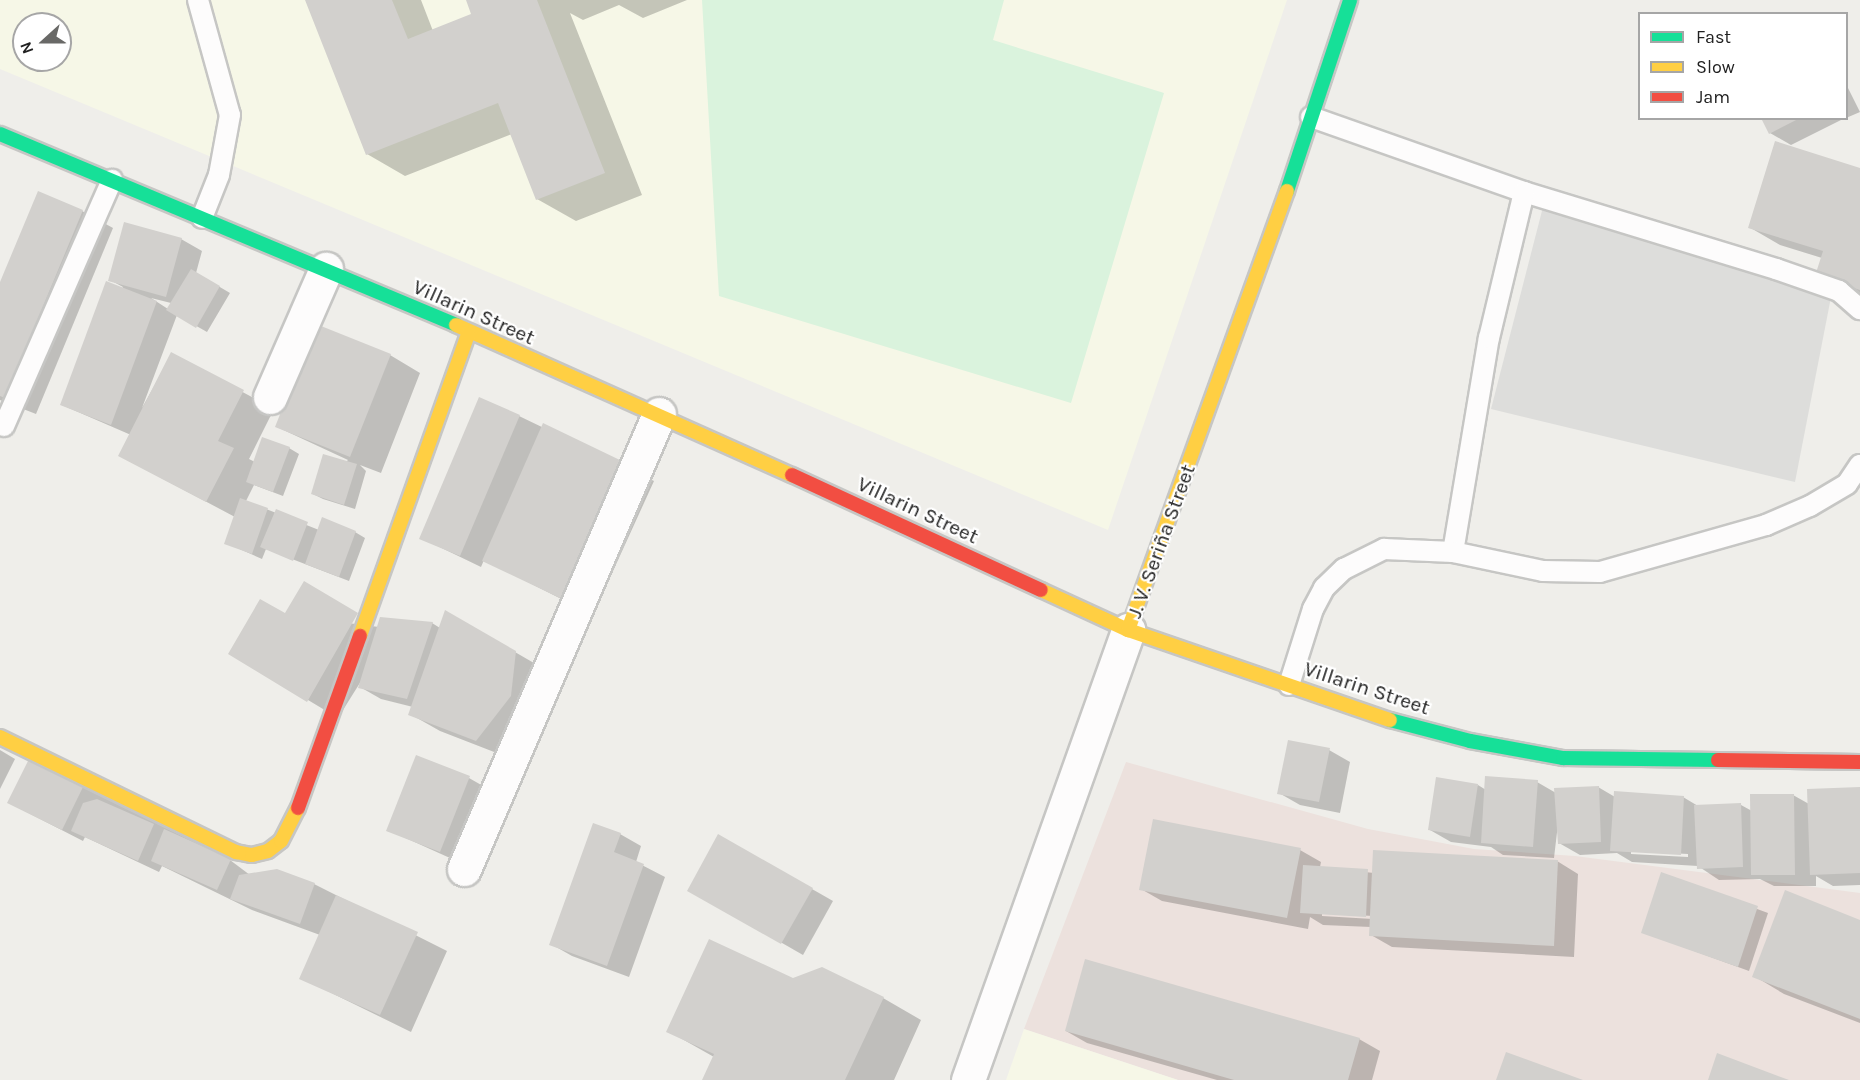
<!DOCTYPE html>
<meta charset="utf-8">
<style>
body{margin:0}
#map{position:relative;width:1860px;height:1080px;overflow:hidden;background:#efeeea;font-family:Karla,sans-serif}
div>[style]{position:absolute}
.commercial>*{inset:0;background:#ece1dd}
.education>*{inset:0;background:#f6f7e7}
.religious>*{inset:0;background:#dddddb}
.park>*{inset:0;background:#daf3dd}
.shadow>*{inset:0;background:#0003}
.building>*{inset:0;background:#d2d0cd}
.roads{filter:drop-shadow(2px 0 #c6c6c4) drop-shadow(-2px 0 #c6c6c4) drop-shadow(0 2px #c6c6c4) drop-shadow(0 -2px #c6c6c4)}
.lane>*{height:20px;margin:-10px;padding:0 10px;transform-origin:10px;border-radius:10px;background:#fdfcfc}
.street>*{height:33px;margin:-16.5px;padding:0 16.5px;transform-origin:16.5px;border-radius:16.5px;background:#fdfcfc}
.fast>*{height:14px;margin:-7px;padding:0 7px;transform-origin:7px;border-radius:7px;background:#16e098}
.slow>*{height:14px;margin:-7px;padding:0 7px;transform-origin:7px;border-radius:7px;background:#ffcf43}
.jam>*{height:14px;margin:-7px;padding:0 7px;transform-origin:7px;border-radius:7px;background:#f24e42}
span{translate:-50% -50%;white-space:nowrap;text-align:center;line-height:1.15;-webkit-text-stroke:4.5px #fff;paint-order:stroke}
.street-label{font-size:21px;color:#212121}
.legend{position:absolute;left:1638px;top:12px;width:210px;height:108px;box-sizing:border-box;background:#fff;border:2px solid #a6a6a6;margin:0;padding:8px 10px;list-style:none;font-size:18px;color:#212121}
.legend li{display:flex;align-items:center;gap:12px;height:30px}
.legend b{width:30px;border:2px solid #a6a6a6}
.north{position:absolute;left:12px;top:12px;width:60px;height:60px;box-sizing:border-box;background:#fff;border:2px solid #a6a6a6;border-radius:50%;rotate:249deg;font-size:16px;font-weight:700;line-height:24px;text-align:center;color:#212121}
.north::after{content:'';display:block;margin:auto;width:21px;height:27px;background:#696967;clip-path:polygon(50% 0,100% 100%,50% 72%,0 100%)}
</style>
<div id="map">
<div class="commercial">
<i style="clip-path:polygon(1126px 762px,1368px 829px,1474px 849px,1575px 856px,1860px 893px,1860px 1080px,1178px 1080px,1024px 1029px)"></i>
</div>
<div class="education">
<i style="clip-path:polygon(evenodd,0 0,1287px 0,1108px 530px,0 69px,0 0,24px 24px,60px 24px,60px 60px,24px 60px,24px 24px)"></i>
<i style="clip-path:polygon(1024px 1029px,1178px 1080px,1006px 1080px)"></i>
</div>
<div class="religious">
<i style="clip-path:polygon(1543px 207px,1832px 292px,1795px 482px,1491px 409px)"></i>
</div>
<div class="park">
<i style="clip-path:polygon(702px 0,1004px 0,993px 40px,1164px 93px,1071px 403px,719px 296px)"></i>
</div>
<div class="shadow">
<i style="clip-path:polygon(306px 0,421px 0,433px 31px,473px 15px,467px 0,687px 0,643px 18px,619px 5px,583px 20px,570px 13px,642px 195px,576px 221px,537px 199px,512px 134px,405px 176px,367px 154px)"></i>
<i style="clip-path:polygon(1846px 84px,1860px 112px,1846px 118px)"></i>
<i style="clip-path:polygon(1763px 118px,1845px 118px,1791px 145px,1770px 133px)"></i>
<i style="clip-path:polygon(1860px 169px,1860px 297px,1847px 293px,1822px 258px,1780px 245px,1749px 227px)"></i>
<i style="clip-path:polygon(82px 211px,113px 228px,36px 414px,0 400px,0 286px)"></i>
<i style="clip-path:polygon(evenodd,181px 239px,202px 251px,196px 273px,230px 293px,207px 332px,177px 315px,142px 408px,172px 354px,274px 409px,249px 459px,255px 462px,289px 448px,299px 454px,283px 496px,254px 485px,246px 501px,319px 530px,355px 532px,365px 538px,349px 581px,266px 549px,262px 559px,226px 543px,235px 517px,120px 456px,131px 435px,62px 405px,123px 287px,110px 280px,181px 239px,151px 298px,171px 303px,168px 309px,151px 298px)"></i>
<i style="clip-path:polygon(390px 355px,420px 373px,381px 473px,360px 465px,366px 471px,355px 509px,323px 499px,313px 494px,348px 460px,277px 427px)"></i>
<i style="clip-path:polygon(519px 416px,654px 481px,593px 615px,484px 560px,481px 567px,421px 538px)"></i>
<i style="clip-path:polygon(446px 612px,546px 670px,507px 757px,440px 731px,410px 714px,413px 707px,381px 699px,360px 687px,363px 678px,338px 718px,308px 700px,285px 615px,379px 627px,432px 623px,440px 628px)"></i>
<i style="clip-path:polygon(0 750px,15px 759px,0 789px)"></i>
<i style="clip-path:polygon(1329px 750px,1350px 762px,1340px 813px,1300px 805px,1279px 793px)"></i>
<i style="clip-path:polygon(30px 759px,230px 860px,250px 875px,314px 884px,447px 951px,411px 1032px,301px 978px,320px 935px,252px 910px,162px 866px,159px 872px,85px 837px,83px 841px,9px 803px)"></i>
<i style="clip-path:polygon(469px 778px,490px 790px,461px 863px,388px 830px)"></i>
<i style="clip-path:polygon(evenodd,1537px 782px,1556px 793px,1598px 787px,1615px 797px,1683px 797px,1698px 806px,1741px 805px,1752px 811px,1793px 795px,1809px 804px,1860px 788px,1860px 885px,1833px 886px,1816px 876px,1816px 886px,1774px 886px,1760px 879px,1719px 880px,1698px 866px,1632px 862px,1617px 853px,1580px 855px,1559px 843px,1558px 824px,1554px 858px,1503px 855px,1491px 847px,1451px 842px,1430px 830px,1478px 785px,1486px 790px,1537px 782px,1631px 851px,1688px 854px,1688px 857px,1631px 854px,1631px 851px)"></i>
<i style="clip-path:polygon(620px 834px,641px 846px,636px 862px,665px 877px,629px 977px,572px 956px,551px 944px)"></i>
<i style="clip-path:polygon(719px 836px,833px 901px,803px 955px,689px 890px)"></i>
<i style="clip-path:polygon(evenodd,1300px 850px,1321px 862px,1320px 867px,1374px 873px,1557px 861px,1578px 874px,1574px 957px,1392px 947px,1371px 935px,1371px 927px,1323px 925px,1310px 917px,1308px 929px,1162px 901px,1141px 889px,1300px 850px,1322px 913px,1373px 916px,1373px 919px,1322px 916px,1322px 913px)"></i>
<i style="clip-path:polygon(1662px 874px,1768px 913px,1749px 971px,1642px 932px)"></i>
<i style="clip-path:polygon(1860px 921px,1860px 1023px,1784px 994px,1754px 976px)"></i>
<i style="clip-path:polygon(793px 980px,883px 998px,921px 1020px,894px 1080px,704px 1080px,714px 1057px,668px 1031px)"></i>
<i style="clip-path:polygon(1066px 1031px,1359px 1039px,1380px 1051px,1372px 1080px,1217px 1080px,1087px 1043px)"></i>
</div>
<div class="building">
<i style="clip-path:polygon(305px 0,392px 0,408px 39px,471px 14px,466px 0,537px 0,605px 173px,536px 200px,498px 103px,366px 155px)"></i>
<i style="clip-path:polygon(1761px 118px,1800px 118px,1769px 134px)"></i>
<i style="clip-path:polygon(1775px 141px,1860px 168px,1860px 290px,1815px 276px,1823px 251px,1748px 228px)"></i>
<i style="clip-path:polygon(38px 191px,83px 210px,5px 398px,0 396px,0 282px)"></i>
<i style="clip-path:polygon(124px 222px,182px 238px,166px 297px,108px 281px)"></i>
<i style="clip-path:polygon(191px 269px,220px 286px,196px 328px,166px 310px)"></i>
<i style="clip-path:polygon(106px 281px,157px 301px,111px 425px,60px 405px)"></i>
<i style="clip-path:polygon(316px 324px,391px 354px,350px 457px,275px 427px)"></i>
<i style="clip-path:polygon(171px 352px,244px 390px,218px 441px,234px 448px,206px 502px,118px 456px)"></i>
<i style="clip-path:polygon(479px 397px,520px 415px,460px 556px,419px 539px)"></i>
<i style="clip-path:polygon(543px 423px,624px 462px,562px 599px,482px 561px)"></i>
<i style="clip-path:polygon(262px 437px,290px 447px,273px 492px,246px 482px)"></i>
<i style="clip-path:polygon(323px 454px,357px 464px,344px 505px,311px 494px)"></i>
<i style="clip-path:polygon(240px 498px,268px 508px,252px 554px,224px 544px)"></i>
<i style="clip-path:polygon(276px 509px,308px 522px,293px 561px,260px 547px)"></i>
<i style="clip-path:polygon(322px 517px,356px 531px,339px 577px,305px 564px)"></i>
<i style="clip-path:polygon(304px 581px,358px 613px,307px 702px,228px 654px,260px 599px,285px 613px)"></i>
<i style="clip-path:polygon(445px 610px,516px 651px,511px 696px,476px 741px,408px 715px)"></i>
<i style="clip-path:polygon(380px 617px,433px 622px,407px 699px,358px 688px)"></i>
<i style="clip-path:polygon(1288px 740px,1330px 748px,1319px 802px,1277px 794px)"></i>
<i style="clip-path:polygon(416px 755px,470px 776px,440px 852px,386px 831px)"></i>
<i style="clip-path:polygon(30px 757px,84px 785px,62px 830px,7px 803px)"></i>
<i style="clip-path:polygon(1485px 776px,1538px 780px,1533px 847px,1481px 843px)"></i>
<i style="clip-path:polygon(1436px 777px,1478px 784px,1470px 837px,1428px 830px)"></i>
<i style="clip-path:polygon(1599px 786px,1601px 842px,1558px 844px,1554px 788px)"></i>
<i style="clip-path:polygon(1860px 787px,1860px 873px,1810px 875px,1807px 789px)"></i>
<i style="clip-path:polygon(1614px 791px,1684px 796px,1681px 855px,1610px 851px)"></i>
<i style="clip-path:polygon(1750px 794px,1794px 794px,1795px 875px,1751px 875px)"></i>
<i style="clip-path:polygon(97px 799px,154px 824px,138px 861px,71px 831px,83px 803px)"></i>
<i style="clip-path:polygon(1741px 803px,1743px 867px,1697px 869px,1694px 805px)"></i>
<i style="clip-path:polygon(1153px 819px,1301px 848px,1287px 918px,1139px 890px)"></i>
<i style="clip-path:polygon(593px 823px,621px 833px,614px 852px,644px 864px,607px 966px,549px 945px)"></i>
<i style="clip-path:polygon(164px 829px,231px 859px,217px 890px,151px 861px)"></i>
<i style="clip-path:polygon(718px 834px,813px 888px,781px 944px,687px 891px)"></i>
<i style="clip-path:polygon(1373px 850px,1558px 860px,1554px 946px,1369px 936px)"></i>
<i style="clip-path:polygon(1303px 865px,1368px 869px,1366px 917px,1300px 913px)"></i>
<i style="clip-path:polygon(277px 869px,315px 883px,300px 924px,230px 899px,239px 875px)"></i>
<i style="clip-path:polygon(1661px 872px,1758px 906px,1738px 967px,1641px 933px)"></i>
<i style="clip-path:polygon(1785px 890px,1860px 920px,1860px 1019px,1752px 977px)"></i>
<i style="clip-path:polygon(336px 895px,418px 932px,380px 1015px,299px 979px)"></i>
<i style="clip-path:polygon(709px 939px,793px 978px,822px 967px,884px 997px,845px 1080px,702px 1080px,714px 1054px,666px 1032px)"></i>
<i style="clip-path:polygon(1085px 959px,1360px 1038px,1348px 1080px,1234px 1080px,1065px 1031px)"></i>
<i style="clip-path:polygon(1506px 1052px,1583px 1080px,1496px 1080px)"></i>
<i style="clip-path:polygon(1717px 1053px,1789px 1080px,1708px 1080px)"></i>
</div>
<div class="roads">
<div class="lane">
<i style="left:198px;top:0;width:119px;rotate:74.5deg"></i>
<i style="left:230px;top:115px;width:61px;rotate:100.4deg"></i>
<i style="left:219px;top:175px;width:46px;rotate:111.6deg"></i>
<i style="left:1311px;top:117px;width:226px;rotate:19.4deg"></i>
<i style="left:1524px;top:192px;width:264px;rotate:17deg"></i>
<i style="left:1776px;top:269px;width:67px;rotate:19.2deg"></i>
<i style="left:1839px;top:291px;width:28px;rotate:41deg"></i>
<i style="left:4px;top:426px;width:269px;rotate:-66.3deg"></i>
<i style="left:1453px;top:552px;width:217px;rotate:-80.5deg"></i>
<i style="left:1489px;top:338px;width:150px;rotate:-76.5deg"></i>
<i style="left:1289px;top:685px;width:80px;rotate:-72.5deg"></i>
<i style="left:1313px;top:609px;width:24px;rotate:-62deg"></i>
<i style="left:1324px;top:588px;width:28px;rotate:-44deg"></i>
<i style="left:1344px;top:569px;width:45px;rotate:-26.6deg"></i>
<i style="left:1384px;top:549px;width:69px;rotate:2.5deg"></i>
<i style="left:1453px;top:552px;width:92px;rotate:11.9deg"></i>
<i style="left:1543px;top:571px;width:57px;rotate:1deg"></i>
<i style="left:1600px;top:572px;width:173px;rotate:-15.8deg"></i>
<i style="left:1766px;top:525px;width:48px;rotate:-23.4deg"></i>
<i style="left:1810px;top:506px;width:43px;rotate:-30.7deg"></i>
<i style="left:1847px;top:484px;width:23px;rotate:-56deg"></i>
</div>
<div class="street">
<i style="left:270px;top:397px;width:140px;rotate:-66.4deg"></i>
<i style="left:464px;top:869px;width:495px;rotate:-66.8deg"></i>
<i style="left:968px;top:1080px;width:478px;rotate:-70.4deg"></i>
</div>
<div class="fast">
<i style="left:0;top:134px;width:494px;rotate:22.7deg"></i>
<i style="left:1287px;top:191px;width:201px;rotate:-71.7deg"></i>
<i style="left:1390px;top:720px;width:83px;rotate:14.7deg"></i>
<i style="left:1470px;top:741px;width:95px;rotate:10.4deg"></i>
<i style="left:1563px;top:758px;width:155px;rotate:0.7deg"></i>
</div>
<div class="slow">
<i style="left:456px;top:325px;width:368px;rotate:24.1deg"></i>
<i style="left:1041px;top:590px;width:96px;rotate:24.7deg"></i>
<i style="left:1128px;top:630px;width:277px;rotate:19deg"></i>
<i style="left:1128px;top:630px;width:467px;rotate:-70.1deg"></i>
<i style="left:360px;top:636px;width:321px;rotate:-70.3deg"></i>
<i style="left:0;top:737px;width:263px;rotate:26deg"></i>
<i style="left:236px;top:852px;width:16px;rotate:11deg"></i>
<i style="left:252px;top:855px;width:16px;rotate:-14deg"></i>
<i style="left:268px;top:851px;width:16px;rotate:-38deg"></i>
<i style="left:281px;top:841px;width:37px;rotate:-63deg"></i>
</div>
<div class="jam">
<i style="left:792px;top:475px;width:274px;rotate:24.8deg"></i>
<i style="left:1718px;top:760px;width:142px;rotate:0.8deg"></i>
<i style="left:298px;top:808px;width:183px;rotate:-70.2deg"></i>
</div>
</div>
<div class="street-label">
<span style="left:474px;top:312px;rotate:24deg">Villarin Street</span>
<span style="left:918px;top:510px;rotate:25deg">Villarin Street</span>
<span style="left:1161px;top:541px;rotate:-70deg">J. V. Seriña Street</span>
<span style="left:1367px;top:688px;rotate:18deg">Villarin Street</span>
</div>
<ul class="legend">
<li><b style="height:8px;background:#16e098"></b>Fast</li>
<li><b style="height:8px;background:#ffcf43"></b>Slow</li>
<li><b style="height:8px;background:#f24e42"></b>Jam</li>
</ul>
<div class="north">N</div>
</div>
